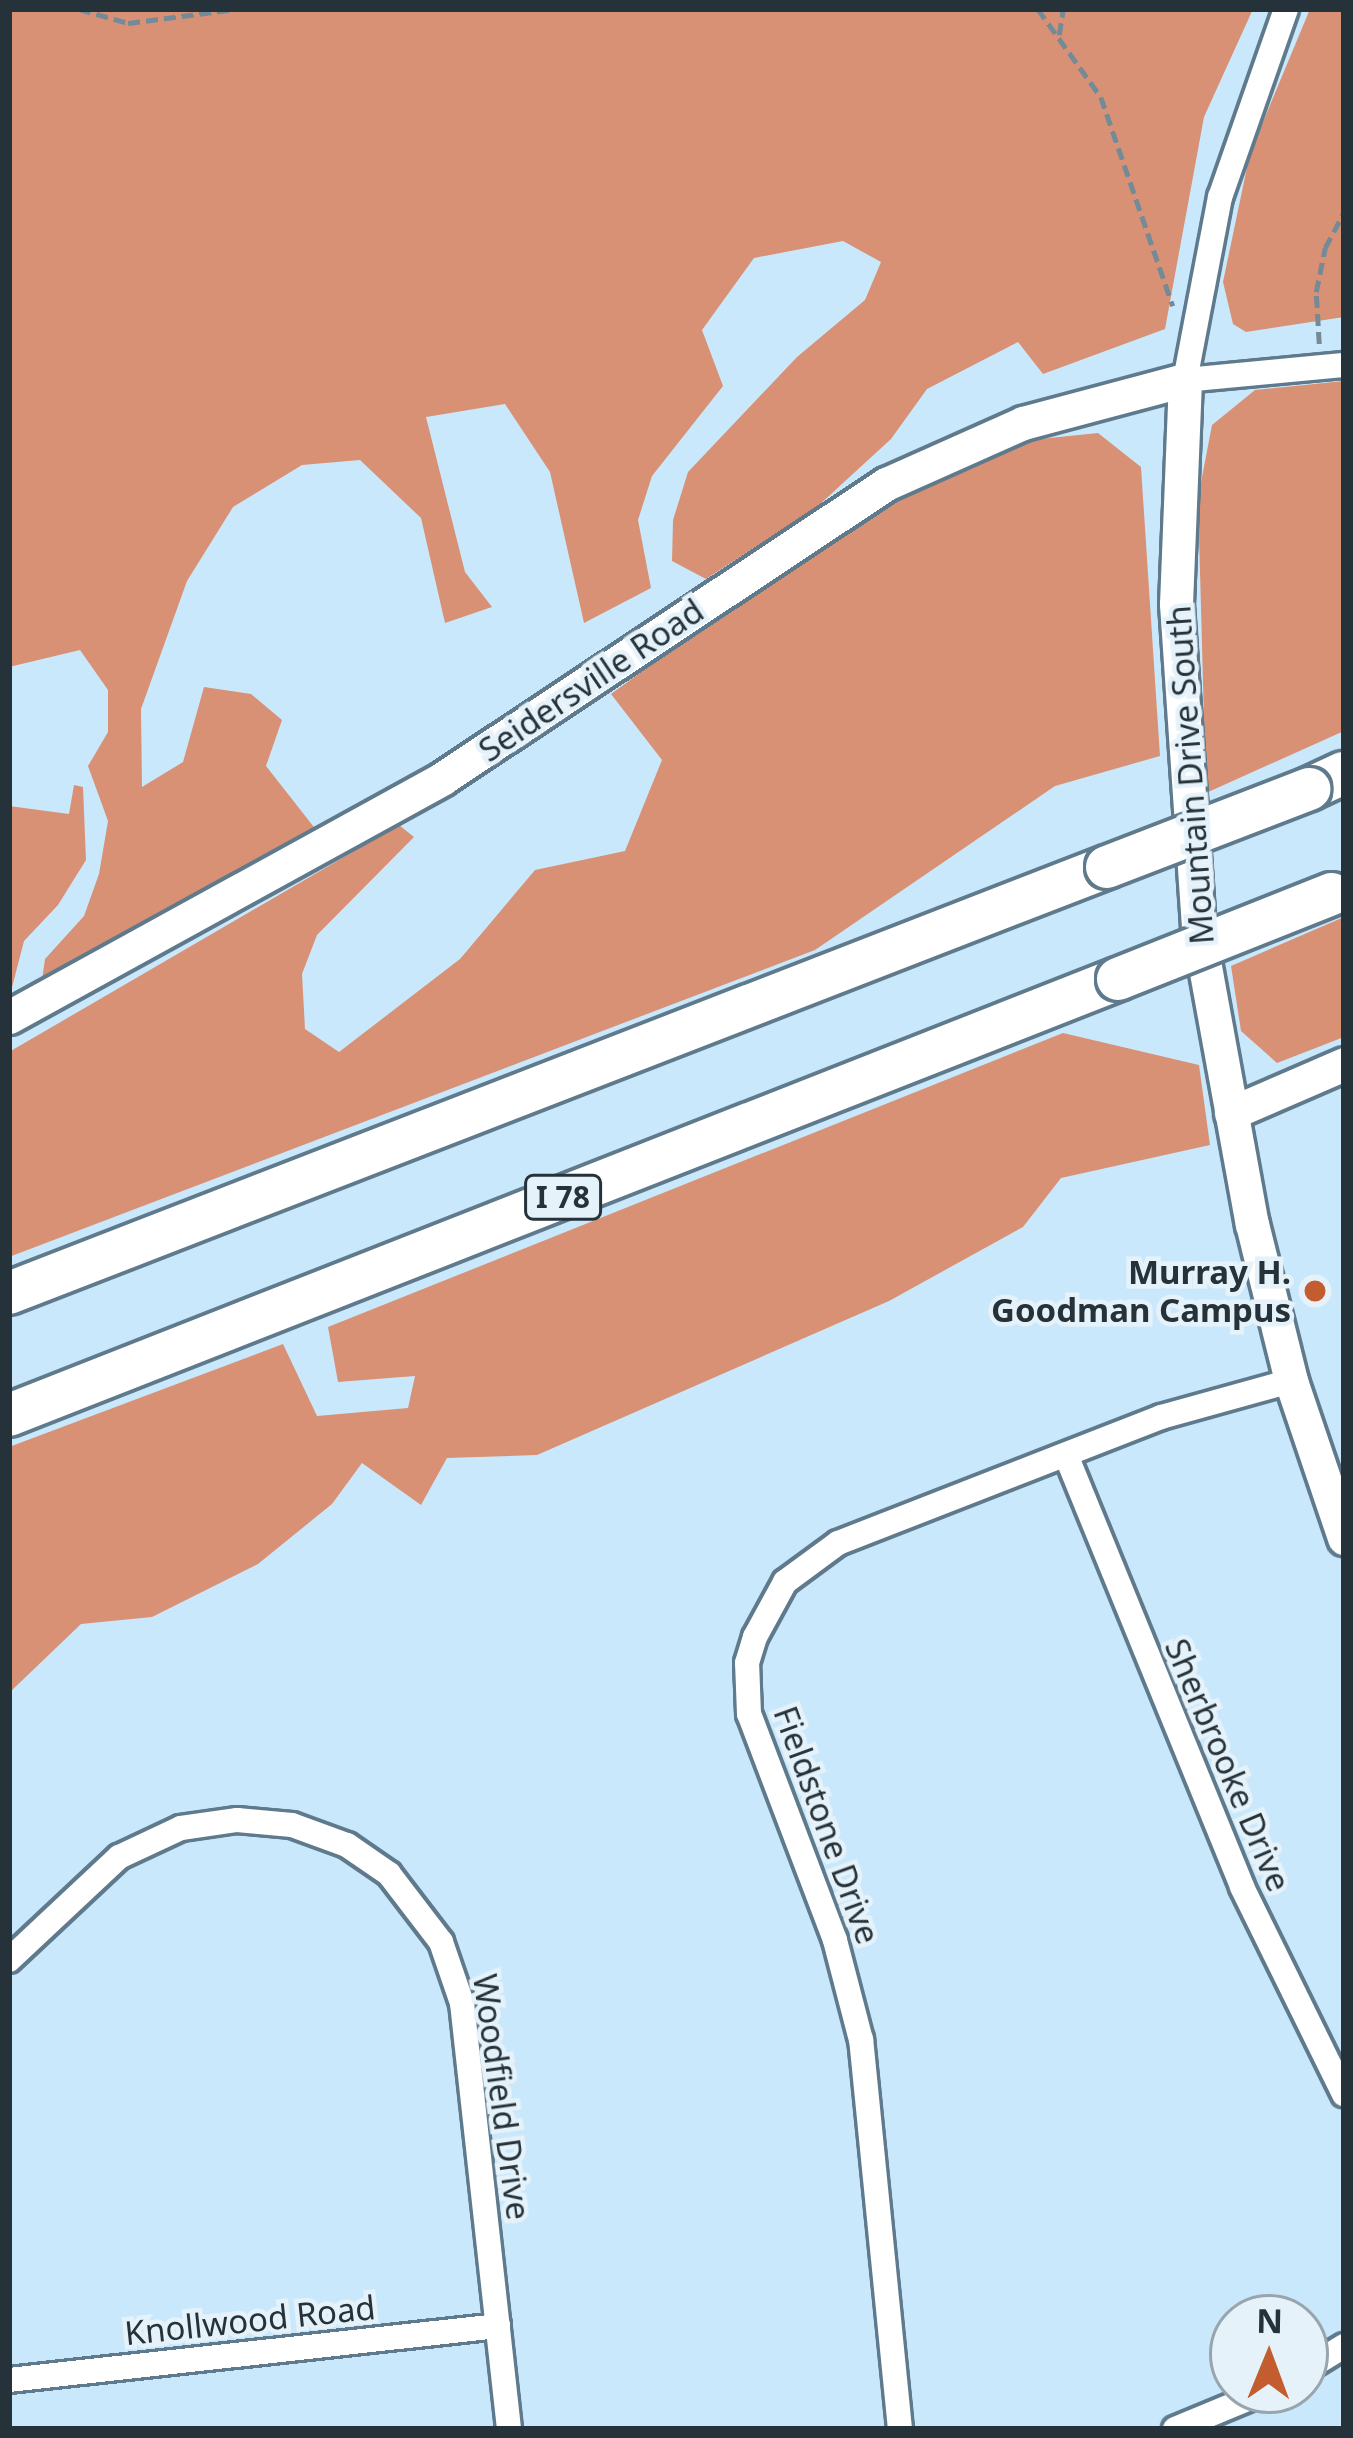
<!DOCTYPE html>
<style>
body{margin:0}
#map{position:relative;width:1353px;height:2438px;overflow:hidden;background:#cae8fc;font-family:"Noto Sans",sans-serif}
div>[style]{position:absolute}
.forest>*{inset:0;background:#d89174}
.path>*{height:4.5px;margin-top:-2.25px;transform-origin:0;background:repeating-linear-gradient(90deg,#758a97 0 12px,transparent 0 18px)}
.roads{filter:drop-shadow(3px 0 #5f7a8c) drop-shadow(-3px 0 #5f7a8c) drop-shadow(0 3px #5f7a8c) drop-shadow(0 -3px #5f7a8c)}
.street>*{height:24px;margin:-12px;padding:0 12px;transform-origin:12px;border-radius:12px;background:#fff}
.secondary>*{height:33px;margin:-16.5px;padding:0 16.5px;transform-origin:16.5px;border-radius:16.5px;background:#fff}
.highway>*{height:42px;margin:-21px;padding:0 21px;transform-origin:21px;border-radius:21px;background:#fff}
.bridges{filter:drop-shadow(3px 0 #5f7a8c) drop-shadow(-3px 0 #5f7a8c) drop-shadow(0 3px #5f7a8c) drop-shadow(0 -3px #5f7a8c)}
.highway-bridge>*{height:42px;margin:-21px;padding:0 21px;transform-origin:21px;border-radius:21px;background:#fff}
.dots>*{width:33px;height:33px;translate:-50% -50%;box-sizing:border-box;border:6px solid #e6f2fa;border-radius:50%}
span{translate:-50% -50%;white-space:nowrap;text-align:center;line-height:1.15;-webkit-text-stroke:9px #e6f2fa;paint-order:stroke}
.shield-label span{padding:3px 9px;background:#e6f2fa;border:3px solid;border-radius:9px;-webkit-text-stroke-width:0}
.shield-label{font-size:30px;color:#263239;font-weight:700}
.street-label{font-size:33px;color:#263239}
.poi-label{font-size:33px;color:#263239;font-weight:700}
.right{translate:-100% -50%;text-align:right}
.frame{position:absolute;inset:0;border:12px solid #263239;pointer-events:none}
.north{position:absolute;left:1209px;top:2294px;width:120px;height:120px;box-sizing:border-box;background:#e6f2fa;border:3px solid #99a5ad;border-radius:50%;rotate:1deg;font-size:33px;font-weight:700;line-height:48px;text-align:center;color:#263239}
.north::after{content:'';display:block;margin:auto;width:42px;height:54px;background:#c35d2f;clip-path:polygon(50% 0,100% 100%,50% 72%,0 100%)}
</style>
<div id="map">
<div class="forest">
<i style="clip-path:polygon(9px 9px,1253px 9px,1204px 117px,1165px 329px,1043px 374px,1018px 342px,927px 389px,891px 439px,818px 506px,706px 579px,672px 561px,673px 520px,688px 472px,797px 357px,865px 300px,881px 262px,843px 241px,754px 258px,702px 330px,723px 386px,652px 476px,638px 520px,651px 588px,584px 623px,550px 472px,505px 404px,426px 417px,465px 572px,492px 607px,445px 623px,421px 518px,360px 460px,302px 465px,233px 507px,187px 581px,141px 709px,142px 787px,183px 762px,204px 687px,251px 694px,282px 720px,266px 766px,317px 831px,42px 980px,45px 959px,84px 916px,99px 874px,108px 821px,88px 766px,108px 732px,108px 690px,80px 650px,9px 667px)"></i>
<i style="clip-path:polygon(1310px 9px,1344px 9px,1344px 317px,1246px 332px,1233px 324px,1223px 282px,1250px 153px)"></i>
<i style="clip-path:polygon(1344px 381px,1344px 731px,1206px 793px,1198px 498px,1212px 425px,1255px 390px)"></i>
<i style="clip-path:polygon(1098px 433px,1141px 467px,1160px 756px,1055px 786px,815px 950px,9px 1257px,9px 1052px,399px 825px,414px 837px,317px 935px,302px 974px,305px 1029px,339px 1052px,460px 959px,535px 870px,625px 851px,662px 760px,611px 694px,832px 533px,940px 472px,1030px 440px)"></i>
<i style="clip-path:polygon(74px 785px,83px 787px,86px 860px,58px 905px,24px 941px,9px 999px,9px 806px,69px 814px)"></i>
<i style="clip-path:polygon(1344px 917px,1344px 1037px,1277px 1063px,1241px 1031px,1231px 966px)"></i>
<i style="clip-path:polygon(1063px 1033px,1199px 1065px,1210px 1145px,1061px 1178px,1023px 1227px,889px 1301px,537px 1455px,447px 1458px,421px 1505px,362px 1463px,332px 1504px,258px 1564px,152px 1617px,81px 1624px,9px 1693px,9px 1447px,283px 1344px,317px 1416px,408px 1408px,415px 1376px,338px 1382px,328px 1327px)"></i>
</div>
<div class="path">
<i style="left:79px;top:9px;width:51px;rotate:15.9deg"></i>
<i style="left:128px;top:23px;width:109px;rotate:-7.4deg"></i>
<i style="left:1038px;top:9px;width:108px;rotate:54.4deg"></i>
<i style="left:1101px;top:97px;width:221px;rotate:71deg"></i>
<i style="left:1059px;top:35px;width:26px;rotate:-81deg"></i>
<i style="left:1319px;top:344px;width:52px;rotate:-93.3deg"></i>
<i style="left:1316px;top:292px;width:45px;rotate:-78.4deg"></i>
<i style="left:1325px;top:248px;width:41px;rotate:-62.2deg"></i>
</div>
<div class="roads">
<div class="street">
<i style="left:1286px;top:9px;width:199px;rotate:109.3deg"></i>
<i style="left:1220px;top:197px;width:186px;rotate:100.8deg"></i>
<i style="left:1185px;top:380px;width:160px;rotate:-5.4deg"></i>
<i style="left:1066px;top:1455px;width:466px;rotate:67.8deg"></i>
<i style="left:1242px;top:1887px;width:231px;rotate:63.8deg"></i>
<i style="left:9px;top:1960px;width:151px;rotate:-43.1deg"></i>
<i style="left:119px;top:1857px;width:68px;rotate:-25.1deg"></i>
<i style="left:181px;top:1828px;width:57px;rotate:-8.1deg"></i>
<i style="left:237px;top:1820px;width:55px;rotate:5.2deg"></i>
<i style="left:292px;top:1825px;width:59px;rotate:20deg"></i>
<i style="left:347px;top:1845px;width:51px;rotate:34.6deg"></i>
<i style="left:389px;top:1874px;width:86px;rotate:52.6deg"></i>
<i style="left:441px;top:1942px;width:65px;rotate:71deg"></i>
<i style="left:462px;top:2003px;width:429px;rotate:83.7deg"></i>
<i style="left:1305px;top:2370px;width:46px;rotate:-31.6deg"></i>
<i style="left:9px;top:2380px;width:492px;rotate:-6.3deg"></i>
<i style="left:900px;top:2429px;width:391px;rotate:-95.7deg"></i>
<i style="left:861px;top:2040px;width:103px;rotate:-104.6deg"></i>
<i style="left:835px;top:1940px;width:242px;rotate:-110.8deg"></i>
<i style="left:749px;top:1714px;width:51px;rotate:-92.2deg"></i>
<i style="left:747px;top:1663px;width:27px;rotate:-73deg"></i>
<i style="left:755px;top:1637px;width:63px;rotate:-61.4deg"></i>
<i style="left:785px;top:1582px;width:66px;rotate:-36.3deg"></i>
<i style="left:838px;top:1543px;width:347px;rotate:-21.3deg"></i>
<i style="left:1161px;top:1417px;width:135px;rotate:-15.5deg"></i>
<i style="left:1175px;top:2429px;width:102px;rotate:-22.5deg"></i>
</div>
<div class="secondary">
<i style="left:9px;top:1017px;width:495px;rotate:-28.8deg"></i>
<i style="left:443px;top:778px;width:532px;rotate:-33.57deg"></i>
<i style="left:886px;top:484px;width:150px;rotate:-24deg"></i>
<i style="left:1023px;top:423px;width:168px;rotate:-14.9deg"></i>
<i style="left:1185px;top:380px;width:224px;rotate:92.3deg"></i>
<i style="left:1176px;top:604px;width:325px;rotate:86.1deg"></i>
<i style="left:1198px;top:928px;width:301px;rotate:79.7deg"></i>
<i style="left:1252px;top:1224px;width:162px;rotate:76deg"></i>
<i style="left:1291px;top:1381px;width:166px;rotate:71.3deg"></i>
<i style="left:1231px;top:1113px;width:123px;rotate:-23.4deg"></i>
</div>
<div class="highway">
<i style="left:1309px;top:789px;width:38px;rotate:-25deg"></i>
<i style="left:9px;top:1293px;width:1178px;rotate:-21.21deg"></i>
<i style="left:9px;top:1415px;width:1192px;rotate:-21.46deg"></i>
</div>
</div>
<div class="bridges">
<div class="highway-bridge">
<i style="left:1107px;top:867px;width:217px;rotate:-21.1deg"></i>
<i style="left:1118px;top:979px;width:230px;rotate:-21.7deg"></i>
</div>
</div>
<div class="dots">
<i style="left:1315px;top:1291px;background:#c35d2f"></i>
</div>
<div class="shield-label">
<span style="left:563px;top:1197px">I 78</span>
</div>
<div class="street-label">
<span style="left:591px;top:680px;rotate:-34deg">Seidersville Road</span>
<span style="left:1190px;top:775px;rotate:-94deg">Mountain Drive South</span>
<span style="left:1228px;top:1765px;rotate:67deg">Sherbrooke Drive</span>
<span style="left:827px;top:1825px;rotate:70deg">Fieldstone Drive</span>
<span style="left:502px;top:2097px;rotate:82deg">Woodfield Drive</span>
<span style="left:250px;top:2320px;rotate:-6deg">Knollwood Road</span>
</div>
<div class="poi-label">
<span class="right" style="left:1291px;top:1291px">Murray H.<br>Goodman Campus</span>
</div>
<div class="frame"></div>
<div class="north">N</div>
</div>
